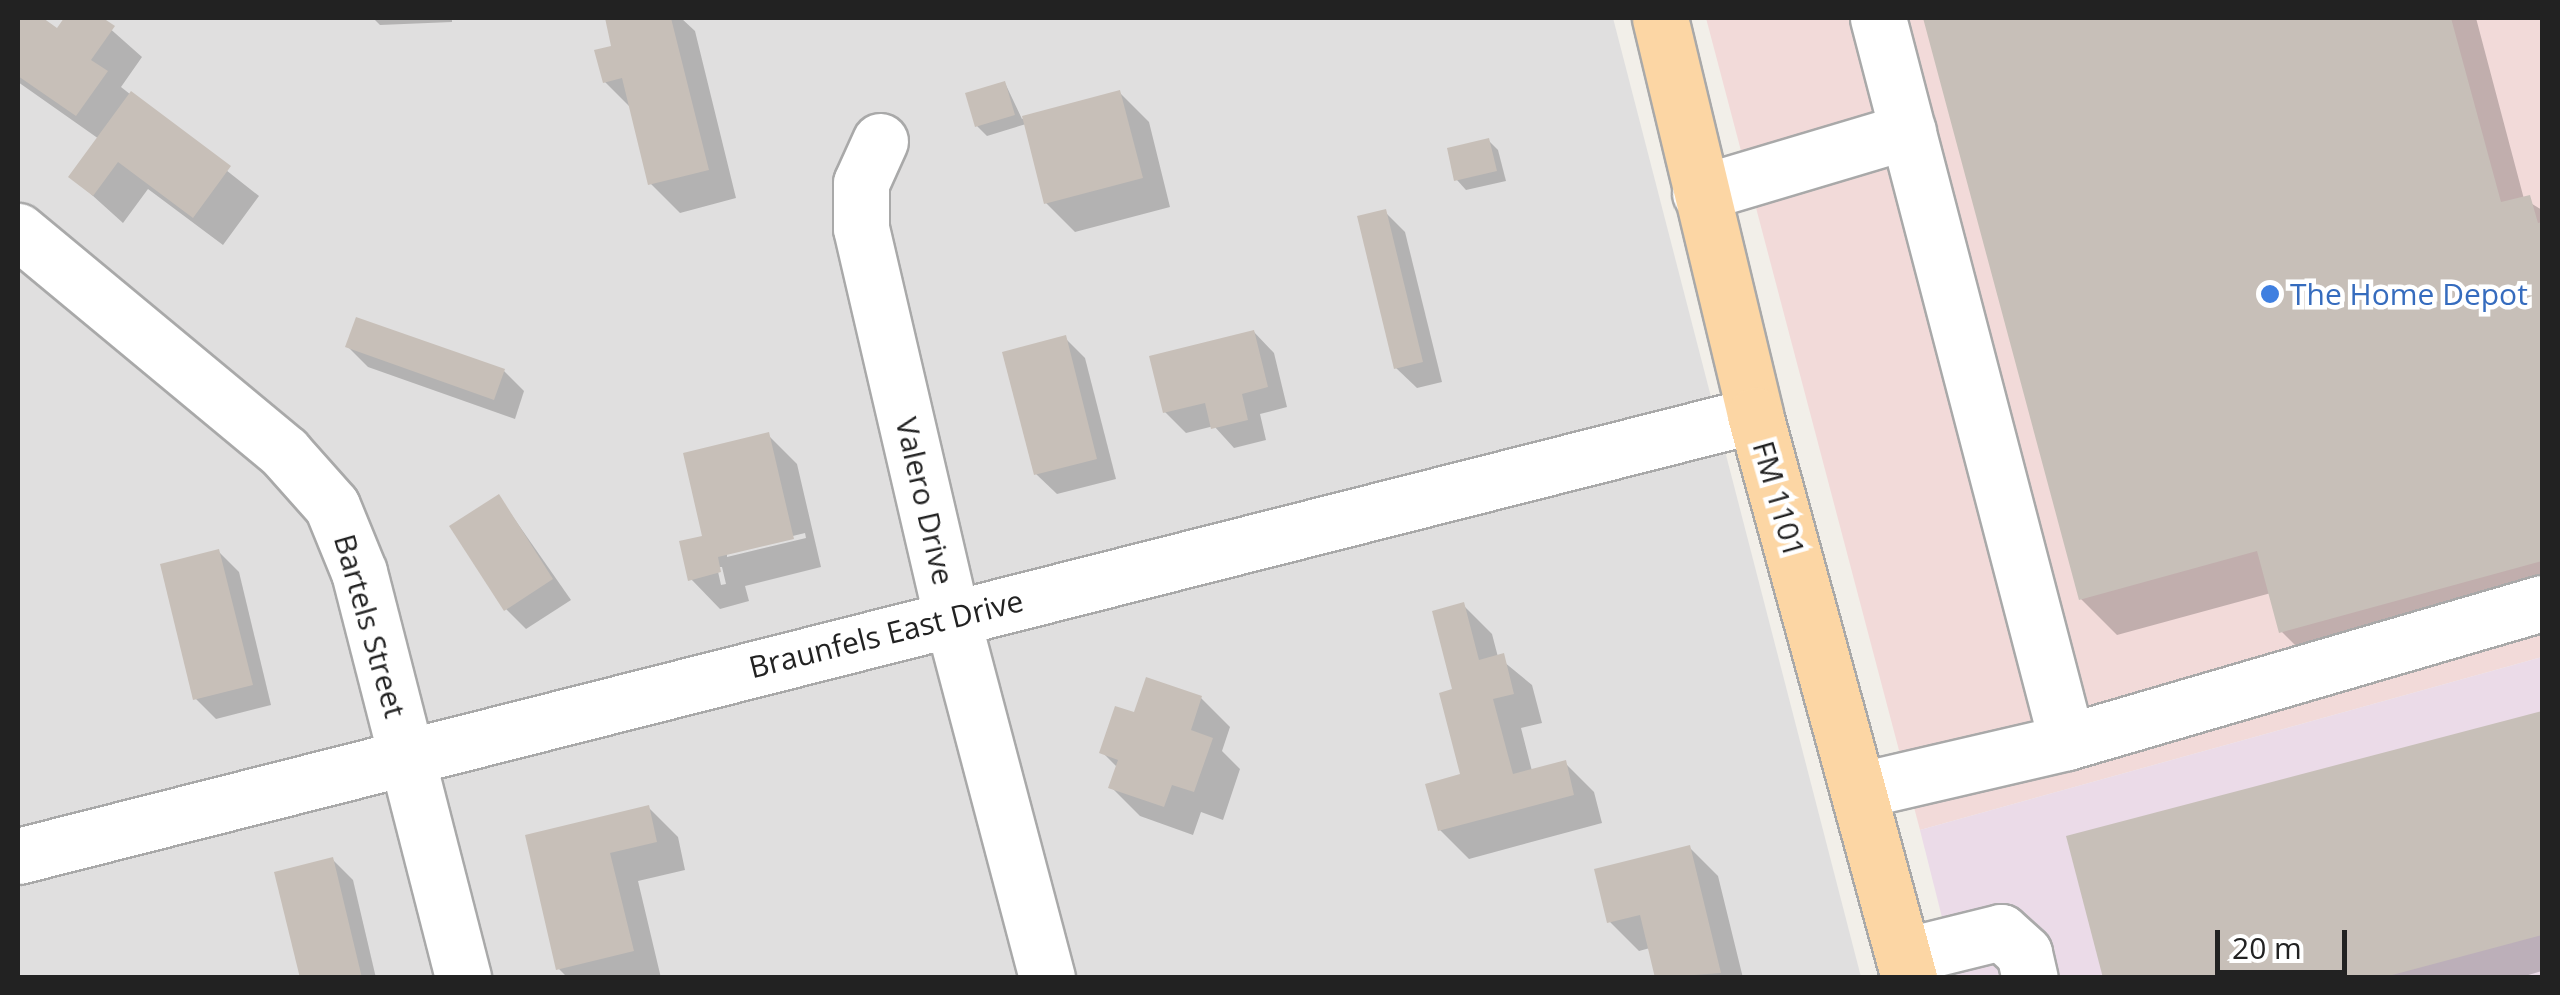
<!DOCTYPE html>
<style>
body{margin:0}
#map{position:relative;width:2560px;height:995px;overflow:hidden;background:#f2efe9;font-family:"Open Sans",sans-serif}
div>[style]{position:absolute}
.residential>*{inset:0;background:#e0dfdf}
.commercial>*{inset:0;background:#f2dad9}
.industrial>*{inset:0;background:#ebdbe8}
.shadow>*{inset:0;background:#0003}
.building>*{inset:0;background:#c7bfb8}
.roads{filter:drop-shadow(2px 0 #a9a9a9) drop-shadow(-2px 0 #a9a9a9) drop-shadow(0 2px #a9a9a9) drop-shadow(0 -2px #a9a9a9)}
.minor>*{height:55px;margin:-27.5px;padding:0 27.5px;transform-origin:27.5px;border-radius:27.5px;background:#fff}
.major>*{height:55px;margin:-27.5px;padding:0 27.5px;transform-origin:27.5px;border-radius:27.5px;background:#fcd6a4}
.dots>*{width:28px;height:28px;translate:-50% -50%;box-sizing:border-box;border:5px solid #fff;border-radius:50%}
span{translate:-50% -50%;white-space:nowrap;text-align:center;line-height:1.15;-webkit-text-stroke:9px #fff;paint-order:stroke}
.shop-label{font-size:30px;color:#366cbe}
.left{translate:0 -50%;text-align:left}
.street-label{font-size:30px;color:#222}
.frame{position:absolute;inset:0;border:20px solid #222;pointer-events:none}
.scale{position:absolute;left:2215px;top:930px;width:132px;height:45px;box-sizing:border-box;border:5px solid #222;border-top:0;padding-left:12px;font-size:30px;line-height:35px;white-space:nowrap;color:#222;-webkit-text-stroke:8px #fff;paint-order:stroke}
</style>
<div id="map">
<div class="residential">
<i style="clip-path:polygon(18px 18px,1613px 18px,1861px 977px,18px 977px)"></i>
</div>
<div class="commercial">
<i style="clip-path:polygon(1706px 18px,2542px 18px,2542px 657px,1920px 830px)"></i>
</div>
<div class="industrial">
<i style="clip-path:polygon(2542px 657px,2542px 977px,1957px 977px,1920px 830px)"></i>
</div>
<div class="shadow">
<i style="clip-path:polygon(18px 18px,39px 18px,58px 31px,67px 18px,98px 18px,142px 57px,121px 87px,259px 196px,223px 245px,148px 189px,123px 223px,72px 177px,99px 139px,18px 82px)"></i>
<i style="clip-path:polygon(373px 18px,452px 18px,452px 22px,380px 25px)"></i>
<i style="clip-path:polygon(607px 18px,681px 18px,695px 31px,736px 198px,680px 213px,651px 184px,632px 109px,605px 82px,614px 47px)"></i>
<i style="clip-path:polygon(1925px 18px,2476px 18px,2524px 199px,2542px 210px,2542px 606px,2317px 667px,2281px 631px,2271px 593px,2117px 635px,2081px 599px)"></i>
<i style="clip-path:polygon(1005px 83px,1022px 119px,1120px 93px,1149px 122px,1170px 207px,1075px 232px,1046px 203px,1026px 124px,987px 136px,977px 126px)"></i>
<i style="clip-path:polygon(1488px 140px,1498px 150px,1506px 181px,1466px 190px,1457px 180px)"></i>
<i style="clip-path:polygon(1385px 212px,1405px 232px,1442px 382px,1417px 388px,1396px 368px)"></i>
<i style="clip-path:polygon(1254px 332px,1274px 353px,1287px 407px,1260px 414px,1266px 440px,1234px 448px,1214px 426px,1186px 433px,1165px 412px)"></i>
<i style="clip-path:polygon(1065px 338px,1085px 358px,1116px 479px,1057px 494px,1036px 474px)"></i>
<i style="clip-path:polygon(348px 347px,504px 371px,524px 391px,515px 419px,368px 367px)"></i>
<i style="clip-path:polygon(evenodd,768px 435px,797px 464px,821px 567px,745px 586px,749px 601px,720px 609px,691px 579px,705px 538px,768px 435px,805px 533px,806px 538px,727px 557px,727px 552px,805px 533px,768px 435px,717px 567px,722px 567px,726px 584px,721px 585px,717px 567px)"></i>
<i style="clip-path:polygon(499px 497px,571px 600px,526px 629px,506px 609px)"></i>
<i style="clip-path:polygon(219px 552px,239px 572px,271px 705px,216px 719px,195px 698px)"></i>
<i style="clip-path:polygon(1463px 605px,1492px 634px,1498px 657px,1532px 685px,1542px 723px,1521px 728px,1532px 771px,1565px 763px,1594px 792px,1602px 823px,1469px 859px,1440px 830px,1463px 776px,1455px 691px)"></i>
<i style="clip-path:polygon(1201px 698px,1230px 727px,1222px 751px,1240px 769px,1223px 820px,1201px 812px,1193px 835px,1140px 816px,1111px 787px,1118px 768px,1102px 752px)"></i>
<i style="clip-path:polygon(2542px 714px,2542px 971px,2518px 978px,2105px 978px,2069px 838px)"></i>
<i style="clip-path:polygon(649px 808px,678px 837px,685px 870px,638px 881px,661px 978px,568px 978px,559px 969px,528px 837px)"></i>
<i style="clip-path:polygon(1689px 847px,1718px 876px,1743px 978px,1657px 978px,1650px 948px,1639px 951px,1610px 922px)"></i>
<i style="clip-path:polygon(333px 860px,353px 880px,376px 978px,302px 978px)"></i>
</div>
<div class="building">
<i style="clip-path:polygon(18px 18px,43px 18px,57px 28px,64px 18px,103px 18px,115px 26px,91px 60px,108px 71px,76px 116px,18px 76px)"></i>
<i style="clip-path:polygon(605px 18px,671px 18px,709px 170px,648px 185px,622px 78px,603px 83px,594px 50px,611px 46px)"></i>
<i style="clip-path:polygon(1923px 18px,2451px 18px,2501px 202px,2530px 195px,2538px 223px,2542px 222px,2542px 561px,2279px 633px,2257px 551px,2079px 600px)"></i>
<i style="clip-path:polygon(1005px 81px,1015px 115px,975px 127px,965px 93px)"></i>
<i style="clip-path:polygon(1120px 90px,1143px 178px,1044px 204px,1022px 116px)"></i>
<i style="clip-path:polygon(131px 91px,231px 166px,193px 218px,118px 162px,93px 196px,68px 177px)"></i>
<i style="clip-path:polygon(1489px 138px,1497px 171px,1454px 181px,1447px 148px)"></i>
<i style="clip-path:polygon(1386px 209px,1423px 362px,1394px 369px,1357px 216px)"></i>
<i style="clip-path:polygon(356px 317px,505px 369px,494px 400px,345px 347px)"></i>
<i style="clip-path:polygon(1254px 330px,1268px 387px,1242px 394px,1248px 420px,1211px 429px,1205px 403px,1163px 413px,1149px 356px)"></i>
<i style="clip-path:polygon(1066px 335px,1097px 459px,1034px 475px,1002px 352px)"></i>
<i style="clip-path:polygon(769px 432px,794px 539px,718px 557px,721px 572px,688px 581px,679px 541px,702px 536px,683px 453px)"></i>
<i style="clip-path:polygon(499px 494px,553px 579px,504px 611px,449px 526px)"></i>
<i style="clip-path:polygon(219px 549px,253px 685px,193px 700px,160px 564px)"></i>
<i style="clip-path:polygon(1464px 602px,1479px 660px,1504px 653px,1514px 694px,1493px 699px,1513px 774px,1566px 760px,1574px 795px,1438px 831px,1425px 784px,1460px 774px,1439px 693px,1452px 689px,1432px 611px)"></i>
<i style="clip-path:polygon(1146px 677px,1202px 696px,1191px 730px,1213px 738px,1194px 792px,1172px 785px,1164px 807px,1108px 788px,1118px 760px,1099px 753px,1115px 706px,1134px 712px)"></i>
<i style="clip-path:polygon(2542px 711px,2542px 935px,2381px 978px,2103px 978px,2066px 836px)"></i>
<i style="clip-path:polygon(649px 805px,657px 842px,610px 853px,634px 951px,556px 970px,525px 835px)"></i>
<i style="clip-path:polygon(1690px 845px,1721px 973px,1655px 978px,1640px 915px,1607px 923px,1594px 869px)"></i>
<i style="clip-path:polygon(333px 857px,362px 978px,300px 978px,274px 872px)"></i>
</div>
<div class="roads">
<div class="minor">
<i style="left:1878px;top:18px;width:748px;rotate:75.37deg"></i>
<i style="left:880px;top:141px;width:46px;rotate:114.3deg"></i>
<i style="left:861px;top:183px;width:45px;rotate:90deg"></i>
<i style="left:861px;top:228px;width:400px;rotate:76.9deg"></i>
<i style="left:952px;top:618px;width:372px;rotate:75.2deg"></i>
<i style="left:1700px;top:193px;width:217px;rotate:-16.6deg"></i>
<i style="left:18px;top:231px;width:346px;rotate:39.7deg"></i>
<i style="left:284px;top:452px;width:72px;rotate:48.4deg"></i>
<i style="left:332px;top:506px;width:71px;rotate:67.8deg"></i>
<i style="left:359px;top:572px;width:419px;rotate:75.6deg"></i>
<i style="left:1861px;top:790px;width:212px;rotate:-13.1deg"></i>
<i style="left:2067px;top:742px;width:495px;rotate:-16.3deg"></i>
<i style="left:18px;top:856px;width:1792px;rotate:-14.25deg"></i>
<i style="left:1904px;top:956px;width:100px;rotate:-13.9deg"></i>
<i style="left:2001px;top:932px;width:31px;rotate:42deg"></i>
<i style="left:2024px;top:953px;width:26px;rotate:77deg"></i>
</div>
<div class="major">
<i style="left:1660px;top:18px;width:408px;rotate:76.5deg"></i>
<i style="left:1755px;top:415px;width:584px;rotate:74.7deg"></i>
</div>
</div>
<div class="dots">
<i style="left:2270px;top:294px;background:#3f7fe0"></i>
</div>
<div class="shop-label">
<span class="left" style="left:2290px;top:294px">The Home Depot</span>
</div>
<div class="street-label">
<span style="left:1779px;top:499px;rotate:74deg">FM 1101</span>
<span style="left:925px;top:501px;rotate:77deg">Valero Drive</span>
<span style="left:370px;top:626px;rotate:74deg">Bartels Street</span>
<span style="left:886px;top:634px;rotate:-14deg">Braunfels East Drive</span>
</div>
<div class="frame"></div>
<div class="scale">20 m</div>
</div>
